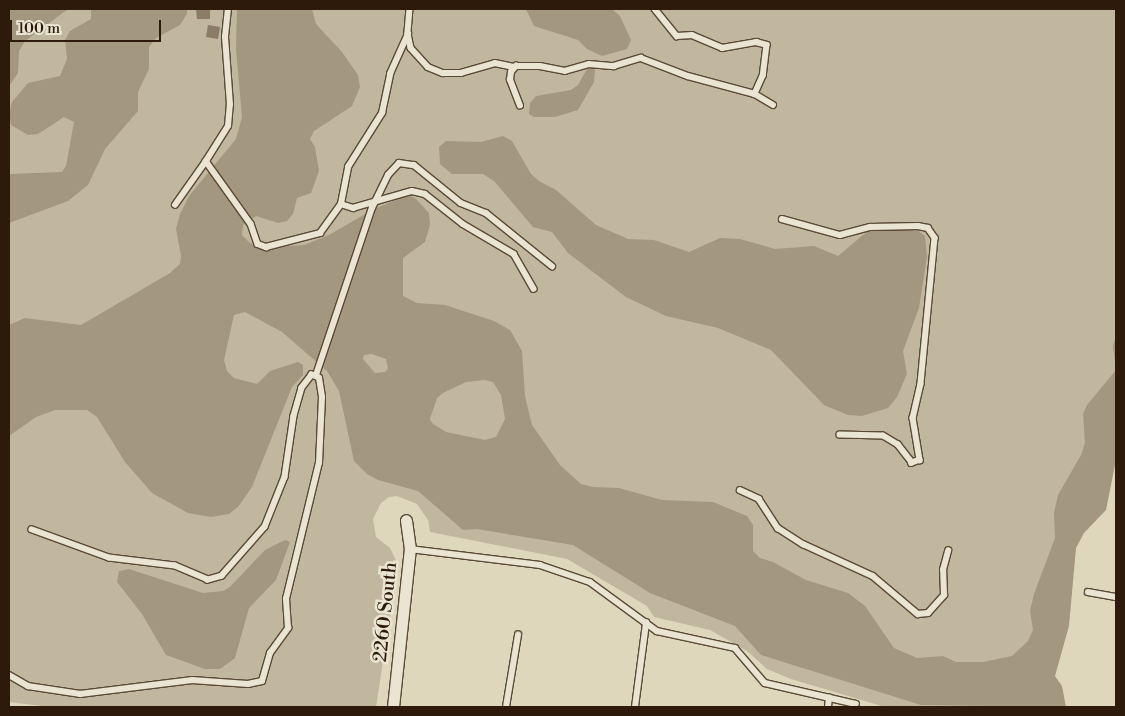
<!DOCTYPE html>
<style>
body{margin:0}
#map{position:relative;width:1125px;height:716px;overflow:hidden;background:#dfd7bc;font-family:"Libre Bodoni",serif}
div>[style]{position:absolute}
.green>*{inset:0;background:#c1b79e}
.water>*{inset:0;background:#a3977f}
.building>*{inset:0;background:#8a7c67}
.roads{filter:drop-shadow(1px 0 #5a4936) drop-shadow(-1px 0 #5a4936) drop-shadow(0 1px #5a4936) drop-shadow(0 -1px #5a4936)}
.service>*{height:5.5px;margin:-2.75px;padding:0 2.75px;transform-origin:2.75px;border-radius:2.75px;background:#eae5d3}
.minor>*{height:11px;margin:-5.5px;padding:0 5.5px;transform-origin:5.5px;border-radius:5.5px;background:#eae5d3}
span{translate:-50% -50%;white-space:nowrap;text-align:center;line-height:1.15;-webkit-text-stroke:5px #eae5d3;paint-order:stroke}
.street-label{font-size:19px;color:#2e1a0a}
.frame{position:absolute;inset:0;border:10px solid #2e1a0a;pointer-events:none}
.scale{position:absolute;left:10px;top:20px;width:151px;height:22px;box-sizing:border-box;border:2px solid #2e1a0a;border-top:0;padding-left:6px;font-size:15px;line-height:18px;white-space:nowrap;color:#2e1a0a;-webkit-text-stroke:4px #eae5d3;paint-order:stroke}
</style>
<div id="map">
<div class="green">
<i style="clip-path:polygon(9px 9px,1116px 9px,1116px 405px,1015px 707px,885px 707px,791px 679px,767px 669px,747px 651px,710px 630px,654px 617px,647px 606px,567px 559px,430px 532px,428px 520px,417px 504px,397px 496px,389px 497px,381px 503px,373px 519px,376px 537px,390px 548px,398px 565px,376px 707px,50px 707px,9px 702px)"></i>
</div>
<div class="water">
<i style="clip-path:polygon(9px 9px,68px 9px,25px 41px,19px 51px,18px 73px,9px 86px)"></i>
<i style="clip-path:polygon(91px 9px,187px 9px,187px 14px,180px 25px,156px 38px,149px 47px,149px 69px,138px 92px,138px 111px,105px 149px,88px 185px,68px 201px,9px 223px,9px 174px,62px 172px,66px 166px,74px 122px,64px 117px,38px 134px,28px 135px,11px 125px,9px 114px,12px 102px,28px 83px,60px 76px,67px 59px,65px 40px,70px 31px,91px 19px)"></i>
<i style="clip-path:polygon(evenodd,237px 9px,312px 9px,316px 24px,342px 52px,358px 75px,360px 87px,352px 106px,314px 131px,310px 139px,315px 147px,319px 171px,311px 193px,297px 198px,293px 214px,287px 221px,278px 223px,256px 216px,243px 225px,242px 235px,249px 242px,258px 248px,304px 245px,329px 235px,374px 209px,408px 195px,415px 198px,429px 213px,430px 225px,425px 242px,403px 258px,403px 296px,417px 303px,445px 305px,494px 321px,510px 330px,522px 351px,525px 396px,532px 425px,560px 465px,581px 484px,593px 487px,619px 488px,662px 500px,713px 502px,747px 516px,753px 525px,753px 551px,760px 558px,773px 562px,806px 580px,848px 593px,865px 606px,894px 648px,917px 658px,943px 656px,956px 662px,983px 662px,1012px 656px,1028px 641px,1033px 630px,1030px 611px,1034px 594px,1055px 538px,1054px 513px,1058px 495px,1081px 455px,1085px 443px,1083px 414px,1087px 405px,1116px 370px,1113px 346px,1116px 336px,1116px 460px,1106px 510px,1084px 533px,1076px 548px,1069px 626px,1055px 676px,1062px 686px,1066px 707px,921px 705px,761px 655px,735px 626px,650px 593px,573px 545px,477px 529px,463px 530px,418px 491px,378px 480px,367px 474px,354px 461px,339px 391px,327px 371px,282px 332px,245px 312px,234px 315px,224px 360px,227px 371px,234px 378px,257px 384px,270px 371px,298px 362px,303px 365px,303px 375px,292px 387px,252px 487px,238px 507px,229px 514px,211px 517px,188px 513px,152px 493px,125px 462px,97px 417px,87px 410px,55px 410px,36px 417px,9px 436px,9px 325px,25px 318px,81px 325px,170px 273px,180px 264px,181px 256px,176px 229px,180px 214px,189px 196px,236px 139px,242px 117px,236px 49px,237px 9px,372px 354px,386px 359px,388px 369px,385px 372px,375px 373px,363px 359px,364px 355px,372px 354px,237px 9px,484px 380px,493px 382px,501px 395px,505px 419px,496px 437px,485px 440px,446px 432px,432px 423px,430px 419px,437px 398px,443px 393px,466px 382px,484px 380px)"></i>
<i style="clip-path:polygon(526px 9px,612px 9px,620px 16px,631px 40px,627px 49px,602px 56px,587px 49px,578px 40px,534px 26px)"></i>
<i style="clip-path:polygon(592px 68px,595px 70px,594px 82px,578px 110px,555px 117px,534px 117px,529px 114px,530px 103px,536px 96px,571px 90px,578px 85px,587px 69px)"></i>
<i style="clip-path:polygon(503px 136px,512px 141px,531px 174px,539px 181px,556px 190px,596px 225px,628px 239px,654px 240px,689px 252px,720px 238px,740px 239px,775px 249px,814px 246px,838px 256px,869px 230px,917px 230px,925px 236px,927px 257px,919px 308px,903px 351px,907px 374px,897px 397px,888px 408px,862px 416px,848px 415px,824px 405px,771px 350px,718px 328px,666px 316px,626px 297px,568px 253px,552px 232px,533px 227px,494px 181px,483px 174px,452px 174px,440px 164px,439px 147px,446px 141px,481px 142px)"></i>
<i style="clip-path:polygon(285px 540px,290px 542px,276px 580px,249px 608px,235px 658px,220px 669px,205px 669px,166px 655px,142px 614px,117px 582px,119px 571px,129px 569px,203px 593px,223px 591px,230px 587px,265px 550px)"></i>
</div>
<div class="building">
<i style="clip-path:polygon(196px 9px,210px 9px,210px 19px,197px 19px)"></i>
<i style="clip-path:polygon(208px 25px,220px 27px,218px 39px,206px 37px)"></i>
</div>
<div class="roads">
<div class="service">
<i style="left:410px;top:9px;width:25px;rotate:95deg"></i>
<i style="left:408px;top:34px;width:14px;rotate:78deg"></i>
<i style="left:411px;top:48px;width:25px;rotate:48deg"></i>
<i style="left:428px;top:67px;width:16px;rotate:22deg"></i>
<i style="left:443px;top:73px;width:18px"></i>
<i style="left:461px;top:73px;width:35px;rotate:-16deg"></i>
<i style="left:495px;top:63px;width:19px;rotate:12deg"></i>
<i style="left:655px;top:9px;width:35px;rotate:51deg"></i>
<i style="left:677px;top:36px;width:15px;rotate:-4deg"></i>
<i style="left:692px;top:35px;width:33px;rotate:23deg"></i>
<i style="left:722px;top:48px;width:35px;rotate:-10deg"></i>
<i style="left:756px;top:42px;width:11px;rotate:15deg"></i>
<i style="left:767px;top:45px;width:31px;rotate:97deg"></i>
<i style="left:763px;top:76px;width:20px;rotate:114deg"></i>
<i style="left:755px;top:94px;width:21px;rotate:31deg"></i>
<i style="left:520px;top:106px;width:28px;rotate:-111deg"></i>
<i style="left:510px;top:80px;width:8px;rotate:-83deg"></i>
<i style="left:511px;top:72px;width:8px;rotate:-50deg"></i>
<i style="left:516px;top:66px;width:24px"></i>
<i style="left:540px;top:66px;width:25px;rotate:11deg"></i>
<i style="left:565px;top:71px;width:25px;rotate:-16deg"></i>
<i style="left:589px;top:64px;width:25px;rotate:5deg"></i>
<i style="left:614px;top:66px;width:28px;rotate:-17deg"></i>
<i style="left:641px;top:58px;width:50px;rotate:21deg"></i>
<i style="left:688px;top:76px;width:69px;rotate:15deg"></i>
<i style="left:206px;top:161px;width:41px;rotate:-57.8deg"></i>
<i style="left:228px;top:126px;width:21px;rotate:-85deg"></i>
<i style="left:230px;top:105px;width:68px;rotate:-94.2deg"></i>
<i style="left:225px;top:37px;width:28px;rotate:-84deg"></i>
<i style="left:341px;top:204px;width:13px;rotate:18deg"></i>
<i style="left:353px;top:208px;width:61px;rotate:-16.1deg"></i>
<i style="left:412px;top:191px;width:13px;rotate:13deg"></i>
<i style="left:425px;top:194px;width:48px;rotate:38.3deg"></i>
<i style="left:463px;top:224px;width:59px;rotate:30.5deg"></i>
<i style="left:514px;top:254px;width:40px;rotate:60.3deg"></i>
<i style="left:175px;top:205px;width:54px;rotate:-54.8deg"></i>
<i style="left:206px;top:161px;width:77px;rotate:54.5deg"></i>
<i style="left:251px;top:224px;width:21px;rotate:71deg"></i>
<i style="left:258px;top:244px;width:9px;rotate:21deg"></i>
<i style="left:266px;top:247px;width:56px;rotate:-14.5deg"></i>
<i style="left:320px;top:233px;width:36px;rotate:-54deg"></i>
<i style="left:341px;top:204px;width:38px;rotate:-79deg"></i>
<i style="left:348px;top:167px;width:64px;rotate:-57.8deg"></i>
<i style="left:382px;top:113px;width:40px;rotate:-78deg"></i>
<i style="left:390px;top:74px;width:44px;rotate:-65.8deg"></i>
<i style="left:782px;top:219px;width:60px;rotate:15.4deg"></i>
<i style="left:840px;top:235px;width:31px;rotate:-15deg"></i>
<i style="left:870px;top:227px;width:48px;rotate:-1.2deg"></i>
<i style="left:918px;top:226px;width:10px;rotate:11deg"></i>
<i style="left:928px;top:228px;width:12px;rotate:55deg"></i>
<i style="left:935px;top:238px;width:147px;rotate:95.5deg"></i>
<i style="left:921px;top:384px;width:35px;rotate:103deg"></i>
<i style="left:913px;top:418px;width:43px;rotate:80.5deg"></i>
<i style="left:920px;top:460px;width:9px;rotate:159deg"></i>
<i style="left:912px;top:463px;width:23px;rotate:-128deg"></i>
<i style="left:898px;top:445px;width:17px;rotate:-149deg"></i>
<i style="left:883px;top:436px;width:43px;rotate:-178.7deg"></i>
<i style="left:316px;top:375px;width:176px;rotate:-71.5deg"></i>
<i style="left:372px;top:208px;width:37px;rotate:-64deg"></i>
<i style="left:388px;top:175px;width:16px;rotate:-47deg"></i>
<i style="left:399px;top:163px;width:15px;rotate:8deg"></i>
<i style="left:414px;top:165px;width:60px;rotate:39deg"></i>
<i style="left:461px;top:203px;width:27px;rotate:22deg"></i>
<i style="left:486px;top:213px;width:85px;rotate:38.8deg"></i>
<i style="left:740px;top:490px;width:21px;rotate:25deg"></i>
<i style="left:759px;top:499px;width:35px;rotate:57deg"></i>
<i style="left:778px;top:528px;width:30px;rotate:33deg"></i>
<i style="left:803px;top:544px;width:77px;rotate:24.6deg"></i>
<i style="left:873px;top:576px;width:59px;rotate:40.2deg"></i>
<i style="left:918px;top:614px;width:10px;rotate:-6deg"></i>
<i style="left:928px;top:613px;width:24px;rotate:-48deg"></i>
<i style="left:944px;top:595px;width:25px;rotate:-92deg"></i>
<i style="left:943px;top:570px;width:20px;rotate:-75deg"></i>
<i style="left:410px;top:549px;width:131px;rotate:7deg"></i>
<i style="left:540px;top:565px;width:53px;rotate:18.8deg"></i>
<i style="left:590px;top:582px;width:83px;rotate:36.2deg"></i>
<i style="left:657px;top:631px;width:80px;rotate:12.3deg"></i>
<i style="left:735px;top:648px;width:46px;rotate:49.4deg"></i>
<i style="left:765px;top:683px;width:93px;rotate:13deg"></i>
<i style="left:856px;top:704px;width:3px;rotate:108deg"></i>
<i style="left:1088px;top:592px;width:28px;rotate:10deg"></i>
<i style="left:9px;top:675px;width:22px;rotate:30deg"></i>
<i style="left:28px;top:686px;width:53px;rotate:8.7deg"></i>
<i style="left:80px;top:694px;width:113px;rotate:-7.1deg"></i>
<i style="left:192px;top:680px;width:56px;rotate:4.1deg"></i>
<i style="left:248px;top:684px;width:14px;rotate:-12deg"></i>
<i style="left:262px;top:681px;width:29px;rotate:-74deg"></i>
<i style="left:270px;top:653px;width:31px;rotate:-54deg"></i>
<i style="left:288px;top:628px;width:29px;rotate:-94deg"></i>
<i style="left:286px;top:599px;width:140px;rotate:-76.4deg"></i>
<i style="left:319px;top:463px;width:66px;rotate:-87.4deg"></i>
<i style="left:322px;top:397px;width:19px;rotate:-99deg"></i>
<i style="left:319px;top:378px;width:8px;rotate:-157deg"></i>
<i style="left:312px;top:375px;width:16px;rotate:128deg"></i>
<i style="left:302px;top:388px;width:29px;rotate:106deg"></i>
<i style="left:294px;top:416px;width:62px;rotate:98.4deg"></i>
<i style="left:285px;top:477px;width:54px;rotate:111.8deg"></i>
<i style="left:265px;top:527px;width:65px;rotate:131.3deg"></i>
<i style="left:222px;top:576px;width:15px;rotate:164deg"></i>
<i style="left:208px;top:580px;width:36px;rotate:-157deg"></i>
<i style="left:175px;top:566px;width:66px;rotate:-173.1deg"></i>
<i style="left:109px;top:558px;width:82px;rotate:-160deg"></i>
<i style="left:506px;top:707px;width:73px;rotate:-80.5deg"></i>
<i style="left:635px;top:707px;width:85px;rotate:-82.5deg"></i>
<i style="left:828px;top:707px;width:9px;rotate:-84deg"></i>
</div>
<div class="minor">
<i style="left:393px;top:707px;width:159px;rotate:-83.9deg"></i>
<i style="left:410px;top:549px;width:29px;rotate:-98deg"></i>
</div>
</div>
<div class="street-label">
<span style="left:386px;top:612px;rotate:-84deg">2260 South</span>
</div>
<div class="frame"></div>
<div class="scale">100 m</div>
</div>
